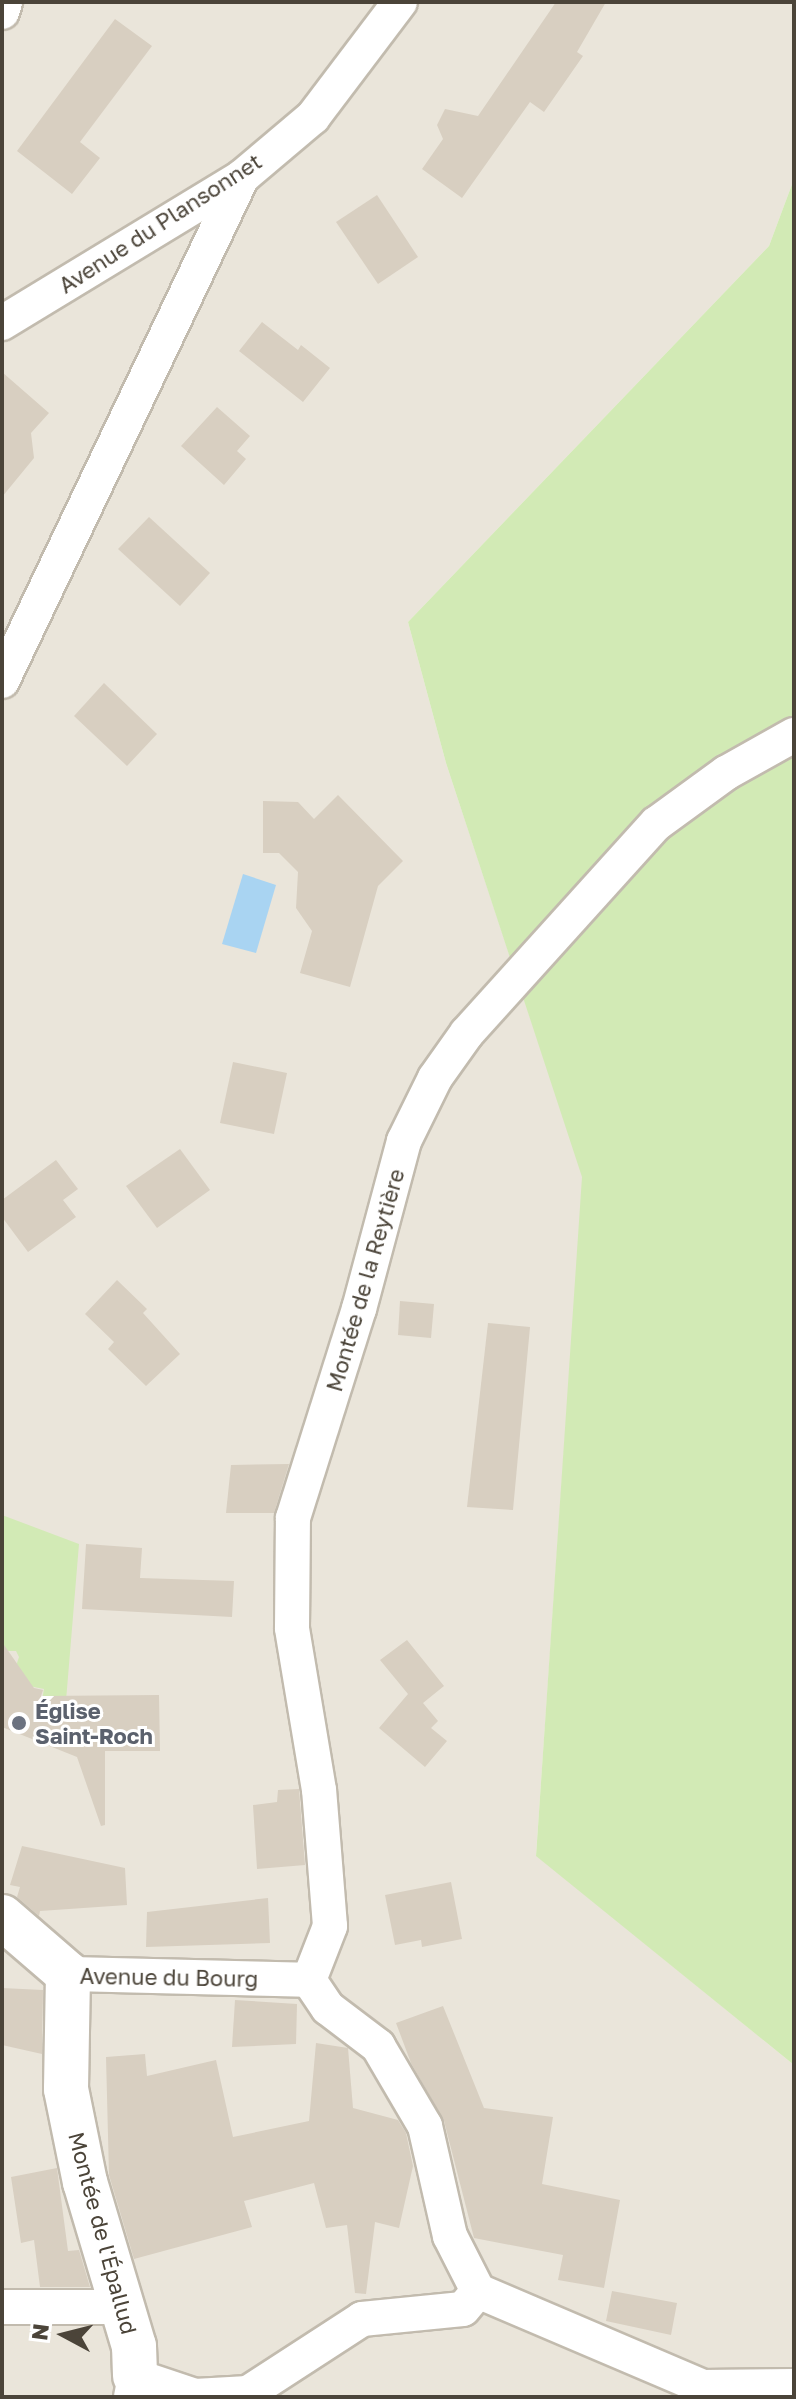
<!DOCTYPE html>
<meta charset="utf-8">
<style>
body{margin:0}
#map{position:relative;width:796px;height:2399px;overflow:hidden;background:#f6f3ec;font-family:"Golos Text",sans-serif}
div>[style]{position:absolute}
.residential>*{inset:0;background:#eae5da}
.green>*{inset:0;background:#d2eab5}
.water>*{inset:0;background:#a9d4f2}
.building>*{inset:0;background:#d8cfc1}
.roads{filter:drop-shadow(2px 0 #c2bbae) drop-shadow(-2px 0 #c2bbae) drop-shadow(0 2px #c2bbae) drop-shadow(0 -2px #c2bbae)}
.minor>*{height:34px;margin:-17px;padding:0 17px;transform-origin:17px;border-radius:17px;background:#fff}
.tertiary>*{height:44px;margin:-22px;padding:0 22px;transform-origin:22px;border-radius:22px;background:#fff}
.dots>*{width:22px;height:22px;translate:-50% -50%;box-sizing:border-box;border:4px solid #fff;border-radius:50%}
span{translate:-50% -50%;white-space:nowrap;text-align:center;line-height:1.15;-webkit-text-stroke:6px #fff;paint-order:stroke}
.street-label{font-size:22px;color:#4b4439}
.worship-label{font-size:22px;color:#5b616d;font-weight:700}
.left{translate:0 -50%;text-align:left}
.frame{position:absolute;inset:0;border:4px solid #4b4439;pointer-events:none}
.north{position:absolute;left:24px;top:2295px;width:80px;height:80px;-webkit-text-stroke:6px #fff;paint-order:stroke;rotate:277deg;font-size:22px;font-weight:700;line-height:32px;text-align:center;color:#4b4439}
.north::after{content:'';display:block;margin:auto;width:28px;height:36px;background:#4b4439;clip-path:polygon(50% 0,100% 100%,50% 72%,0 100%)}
</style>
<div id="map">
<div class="residential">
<i style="clip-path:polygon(2px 2px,794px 2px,794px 179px,769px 246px,408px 622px,446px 763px,583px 1177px,536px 1855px,794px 2065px,794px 2397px,2px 2397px)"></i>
</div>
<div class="green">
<i style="clip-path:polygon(794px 179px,794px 2065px,536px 1856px,582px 1177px,446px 763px,408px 622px,769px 246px)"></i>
<i style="clip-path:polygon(2px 1515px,79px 1544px,65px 1713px,41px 1706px,44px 1689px,24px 1685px,16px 1666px,19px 1657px,16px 1651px,2px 1651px)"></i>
</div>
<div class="water">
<i style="clip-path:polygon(243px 874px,276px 885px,256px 953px,222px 944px)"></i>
</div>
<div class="building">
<i style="clip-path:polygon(556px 2px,606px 2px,577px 52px,583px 56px,544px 112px,530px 102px,462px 198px,422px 169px,443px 139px,437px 125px,445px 109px,478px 116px)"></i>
<i style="clip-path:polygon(115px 19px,152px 46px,80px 142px,100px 158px,72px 194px,17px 151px)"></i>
<i style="clip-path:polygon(377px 195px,418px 257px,378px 284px,336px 222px)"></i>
<i style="clip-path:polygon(262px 322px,298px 350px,301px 345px,330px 368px,303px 402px,239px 351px)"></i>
<i style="clip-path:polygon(2px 372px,49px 413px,31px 433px,34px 458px,2px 497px)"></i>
<i style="clip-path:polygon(217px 407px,250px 436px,237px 451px,246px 459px,224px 485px,181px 446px)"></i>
<i style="clip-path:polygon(149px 517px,210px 573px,180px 606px,118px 549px)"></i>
<i style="clip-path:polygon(104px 683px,157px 734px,127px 766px,74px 716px)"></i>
<i style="clip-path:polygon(338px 795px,403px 861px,378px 886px,350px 987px,300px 973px,312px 931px,296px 908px,298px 872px,279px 853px,263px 853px,263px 801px,298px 802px,314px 819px)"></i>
<i style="clip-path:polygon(233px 1062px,287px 1073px,274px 1134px,220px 1123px)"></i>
<i style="clip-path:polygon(180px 1149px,210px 1190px,157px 1228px,126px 1186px)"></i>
<i style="clip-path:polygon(56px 1160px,78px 1189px,63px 1200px,76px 1217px,28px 1252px,2px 1217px,2px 1200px)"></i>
<i style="clip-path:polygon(117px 1280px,147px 1309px,143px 1313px,180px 1354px,146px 1386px,108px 1349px,114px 1342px,85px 1314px)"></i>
<i style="clip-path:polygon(400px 1301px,434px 1304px,431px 1338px,398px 1335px)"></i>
<i style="clip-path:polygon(488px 1323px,530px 1327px,513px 1510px,467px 1507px)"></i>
<i style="clip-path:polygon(289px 1464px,274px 1513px,226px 1513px,231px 1465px)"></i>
<i style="clip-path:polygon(86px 1544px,142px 1548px,140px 1578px,234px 1581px,232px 1617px,82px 1609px)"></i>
<i style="clip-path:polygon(407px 1640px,444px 1686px,423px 1703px,438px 1721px,431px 1728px,447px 1741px,425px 1767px,379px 1728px,408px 1694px,380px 1660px)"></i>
<i style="clip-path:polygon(2px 1642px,34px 1688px,43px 1690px,41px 1696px,159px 1695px,160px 1751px,105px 1751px,105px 1825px,101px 1826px,77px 1757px,2px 1727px)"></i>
<i style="clip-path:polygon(299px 1789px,305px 1865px,257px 1869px,253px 1805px,277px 1802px,278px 1790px)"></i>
<i style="clip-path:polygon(22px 1846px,125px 1868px,127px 1905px,40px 1911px,39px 1916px,17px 1897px,20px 1887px,10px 1885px)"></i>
<i style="clip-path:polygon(451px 1882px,462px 1939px,422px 1947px,421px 1940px,395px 1945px,385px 1895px)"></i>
<i style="clip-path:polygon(268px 1898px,270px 1943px,146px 1947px,147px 1912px)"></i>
<i style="clip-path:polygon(2px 1988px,43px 1990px,42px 2054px,2px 2045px)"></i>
<i style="clip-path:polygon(235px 2000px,297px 2004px,296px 2044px,232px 2047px)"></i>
<i style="clip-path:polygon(443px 2006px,484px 2108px,553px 2117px,542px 2184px,620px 2200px,604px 2288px,558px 2280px,563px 2255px,474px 2238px,444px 2121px,411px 2063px,396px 2023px)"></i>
<i style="clip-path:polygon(316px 2043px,348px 2048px,353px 2108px,398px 2120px,406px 2133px,413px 2166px,399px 2228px,375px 2222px,366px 2294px,355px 2293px,347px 2225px,326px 2228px,314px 2183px,244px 2201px,252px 2227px,134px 2259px,109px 2175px,106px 2057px,145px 2054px,147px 2076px,216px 2060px,233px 2137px,309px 2121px)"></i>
<i style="clip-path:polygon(57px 2168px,68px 2251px,79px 2250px,90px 2287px,40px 2287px,34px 2240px,21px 2243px,11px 2177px)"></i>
<i style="clip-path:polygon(612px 2291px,677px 2303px,671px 2335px,606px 2321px)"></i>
</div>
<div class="roads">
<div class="minor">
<i style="left:2px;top:12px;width:10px;rotate:-73deg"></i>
<i style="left:2px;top:323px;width:281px;rotate:-31.3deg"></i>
<i style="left:242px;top:177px;width:93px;rotate:-40.2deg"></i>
<i style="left:313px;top:117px;width:144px;rotate:-52.9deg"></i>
<i style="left:2px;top:681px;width:558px;rotate:-64.54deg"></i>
<i style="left:68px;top:1974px;width:241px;rotate:1.4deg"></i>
<i style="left:309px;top:1980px;width:58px;rotate:-68.7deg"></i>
<i style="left:330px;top:1926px;width:136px;rotate:-94.6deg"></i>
<i style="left:319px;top:1790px;width:164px;rotate:-99.5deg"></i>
<i style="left:292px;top:1628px;width:110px;rotate:-89.5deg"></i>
<i style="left:293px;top:1518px;width:219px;rotate:-72.5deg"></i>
<i style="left:359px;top:1309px;width:174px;rotate:-75deg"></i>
<i style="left:404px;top:1141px;width:70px;rotate:-63.8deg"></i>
<i style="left:435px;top:1078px;width:55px;rotate:-54.6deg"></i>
<i style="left:467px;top:1033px;width:282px;rotate:-47.9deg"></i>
<i style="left:656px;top:824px;width:87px;rotate:-36.1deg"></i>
<i style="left:726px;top:773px;width:78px;rotate:-29.2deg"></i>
<i style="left:309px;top:1980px;width:34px;rotate:56deg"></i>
<i style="left:328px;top:2008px;width:63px;rotate:37.2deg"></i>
<i style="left:378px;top:2046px;width:93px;rotate:59.6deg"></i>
<i style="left:425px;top:2126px;width:113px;rotate:77.2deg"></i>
<i style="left:450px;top:2236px;width:62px;rotate:63deg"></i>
<i style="left:478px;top:2291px;width:245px;rotate:23.1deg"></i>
<i style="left:703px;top:2387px;width:91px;rotate:-0.6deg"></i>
<i style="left:2px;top:2307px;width:120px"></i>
<i style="left:131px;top:2397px;width:21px;rotate:-79deg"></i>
<i style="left:135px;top:2376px;width:63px;rotate:18.4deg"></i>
<i style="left:195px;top:2396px;width:53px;rotate:-3.2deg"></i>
<i style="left:248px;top:2393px;width:136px;rotate:-33deg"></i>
<i style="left:362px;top:2319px;width:101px;rotate:-5.7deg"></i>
<i style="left:463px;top:2309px;width:23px;rotate:-50deg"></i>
</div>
<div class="tertiary">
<i style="left:2px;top:1917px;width:87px;rotate:40.8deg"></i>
<i style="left:68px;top:1974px;width:115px;rotate:91deg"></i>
<i style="left:66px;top:2089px;width:95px;rotate:78.5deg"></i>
<i style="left:85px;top:2182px;width:171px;rotate:73.4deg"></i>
<i style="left:134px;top:2346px;width:30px;rotate:88deg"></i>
</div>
</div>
<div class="dots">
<i style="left:19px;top:1723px;background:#6b7280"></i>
</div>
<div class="street-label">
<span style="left:160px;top:223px;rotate:-33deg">Avenue du Plansonnet</span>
<span style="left:365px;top:1280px;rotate:-74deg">Montée de la Reytière</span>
<span style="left:169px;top:1977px;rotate:1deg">Avenue du Bourg</span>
<span style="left:103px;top:2233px;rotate:75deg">Montée de l'Épallud</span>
</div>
<div class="worship-label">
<span class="left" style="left:35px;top:1723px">Église<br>Saint-Roch</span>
</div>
<div class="frame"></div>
<div class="north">N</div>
</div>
